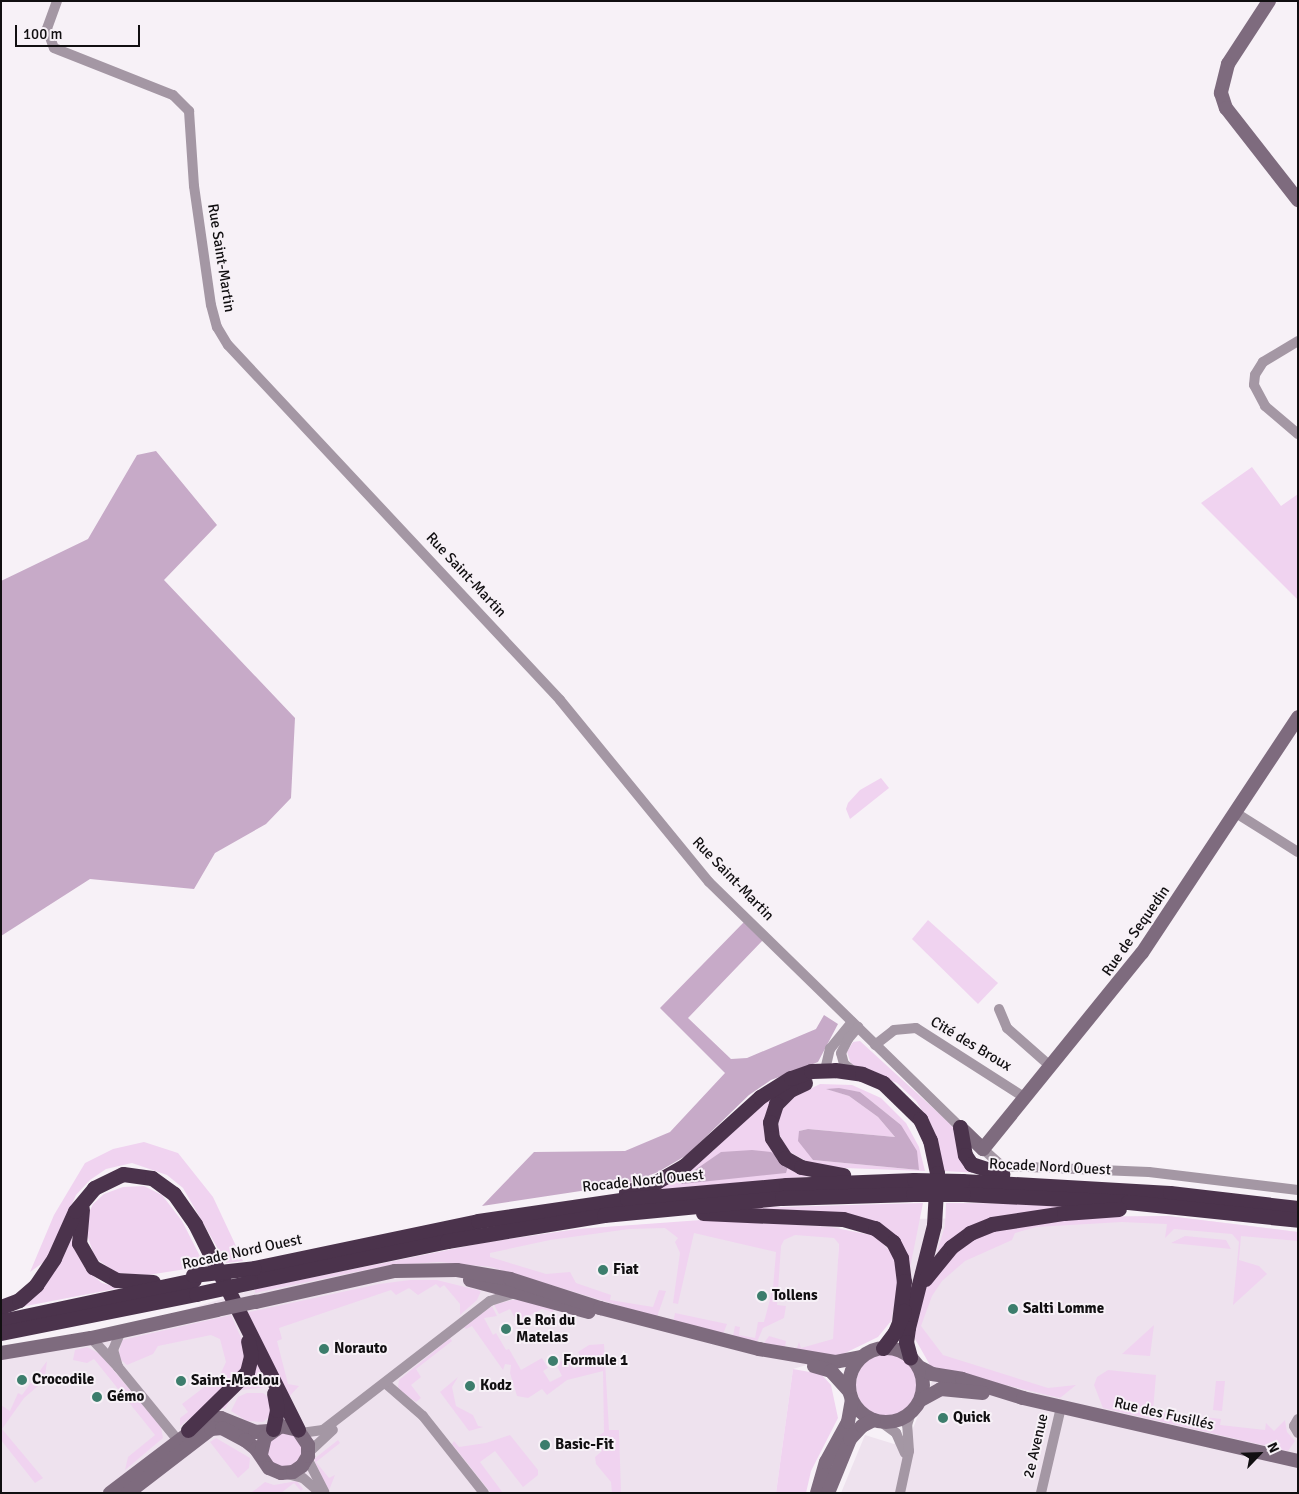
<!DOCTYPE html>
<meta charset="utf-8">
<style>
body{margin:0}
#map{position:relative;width:1299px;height:1494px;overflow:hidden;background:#f7f1f7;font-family:Signika,sans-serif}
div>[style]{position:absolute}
.built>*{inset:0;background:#eee2ee}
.green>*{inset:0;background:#f0d3f0}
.round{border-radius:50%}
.forest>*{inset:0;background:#c7aac8}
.street>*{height:10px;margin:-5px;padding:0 5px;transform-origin:5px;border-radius:5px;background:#a497a4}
.secondary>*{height:14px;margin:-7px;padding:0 7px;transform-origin:7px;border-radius:7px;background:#7e6b7e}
.secondary>.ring{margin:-7px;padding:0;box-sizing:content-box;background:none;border:14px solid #7e6b7e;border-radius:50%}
.highway>*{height:15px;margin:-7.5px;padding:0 7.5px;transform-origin:7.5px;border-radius:7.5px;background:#4b334c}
.secondary-bridge>*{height:14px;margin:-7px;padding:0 7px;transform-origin:7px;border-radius:7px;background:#7e6b7e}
.highway-bridge>*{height:15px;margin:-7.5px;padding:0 7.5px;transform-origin:7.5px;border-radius:7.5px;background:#4b334c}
.dots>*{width:14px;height:14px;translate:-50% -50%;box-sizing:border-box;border:2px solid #f7f1f7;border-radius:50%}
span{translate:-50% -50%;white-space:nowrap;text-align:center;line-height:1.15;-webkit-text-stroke:4px #f7f1f7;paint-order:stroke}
.street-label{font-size:15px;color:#110f11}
.poi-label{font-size:15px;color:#110f11;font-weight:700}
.left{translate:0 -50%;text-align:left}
.frame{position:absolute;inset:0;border:2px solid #110f11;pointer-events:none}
.north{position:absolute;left:1234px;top:1429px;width:50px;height:50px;-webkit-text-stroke:4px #f7f1f7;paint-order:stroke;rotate:66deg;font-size:14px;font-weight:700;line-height:20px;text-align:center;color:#110f11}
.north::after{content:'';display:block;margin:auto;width:18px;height:22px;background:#110f11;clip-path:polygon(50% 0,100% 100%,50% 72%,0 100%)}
.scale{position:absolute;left:15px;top:25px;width:125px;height:22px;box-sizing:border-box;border:2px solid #110f11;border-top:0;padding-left:6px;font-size:15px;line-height:18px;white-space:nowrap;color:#110f11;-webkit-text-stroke:4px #f7f1f7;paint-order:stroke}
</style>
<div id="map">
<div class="built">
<i style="clip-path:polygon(1168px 1216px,1298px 1232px,1298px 1493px,841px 1493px,865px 1435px,894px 1444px,911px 1433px,936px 1371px,912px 1335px,889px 1322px,904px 1219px)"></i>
<i style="clip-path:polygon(840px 1220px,834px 1357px,793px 1369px,776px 1493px,621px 1493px,620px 1487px,612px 1493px,1px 1493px,1px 1352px,91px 1338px,255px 1289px,483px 1243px,578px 1229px,652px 1224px)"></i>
</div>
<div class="green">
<i style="clip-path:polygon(1252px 467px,1281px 506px,1298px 494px,1298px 600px,1201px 503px)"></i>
<i style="clip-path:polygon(881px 778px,889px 788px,850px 819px,846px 809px,848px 803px,860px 790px)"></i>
<i style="clip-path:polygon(928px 920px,998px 983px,978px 1004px,912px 939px)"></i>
<i style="clip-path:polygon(860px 1041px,956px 1129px,979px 1173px,944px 1171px,932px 1126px,916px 1101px,897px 1083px,851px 1064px,847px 1052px,853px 1042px)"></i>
<i style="clip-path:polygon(793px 1081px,768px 1138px,814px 1176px,650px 1191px,713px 1151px,763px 1100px)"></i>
<i style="clip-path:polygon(evenodd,820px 1084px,852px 1085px,881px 1098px,906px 1123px,919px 1147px,925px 1171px,817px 1167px,788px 1151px,777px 1130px,781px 1111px,794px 1097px,820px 1084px,827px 1089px,860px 1092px,901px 1125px,919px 1170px,813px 1160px,799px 1131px,808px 1129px,895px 1137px,878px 1117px,849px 1096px,827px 1089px)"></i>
<i style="clip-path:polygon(144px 1142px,178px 1153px,213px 1197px,243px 1261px,226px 1263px,183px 1188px,167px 1175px,132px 1163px,106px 1169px,90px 1180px,76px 1195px,48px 1259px,30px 1272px,54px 1215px,85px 1163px,113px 1149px)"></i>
<i style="clip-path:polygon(144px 1186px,162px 1195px,182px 1221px,205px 1266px,148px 1275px,117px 1273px,95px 1258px,86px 1232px,87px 1217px,93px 1204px,104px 1194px,123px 1187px)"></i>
<i style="clip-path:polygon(923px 1203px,909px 1273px,888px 1231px,748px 1208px)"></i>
<i style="clip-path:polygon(946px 1203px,1065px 1204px,1081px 1206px,966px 1230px,937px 1252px,945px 1226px)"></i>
<i style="clip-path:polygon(1168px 1216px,1298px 1232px,1298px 1241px,1241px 1236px,1239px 1260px,1259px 1266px,1267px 1274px,1233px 1305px,1239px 1242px,1232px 1234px,1174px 1229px,1165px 1238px,1167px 1224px,1122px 1222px,1036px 1227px,1015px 1233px,1012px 1240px,965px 1261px,942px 1281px,932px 1296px,921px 1326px,943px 1355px,1048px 1388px,1076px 1385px,1060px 1398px,931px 1367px,913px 1335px,923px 1294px,932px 1277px,965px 1243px,985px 1232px,1071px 1217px)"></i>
<i style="clip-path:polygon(701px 1220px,831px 1227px,876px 1236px,891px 1252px,896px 1263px,899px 1281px,891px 1321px,878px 1337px,837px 1357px,764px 1343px,769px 1336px,786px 1341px,785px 1347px,797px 1348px,799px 1342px,801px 1348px,833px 1339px,839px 1244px,834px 1238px,795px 1235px,784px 1240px,781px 1246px,777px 1305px,786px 1306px,784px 1318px,763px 1328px,757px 1342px,733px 1336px,735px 1326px,740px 1327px,739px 1335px,755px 1338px,758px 1322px,764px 1322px,773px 1288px,776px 1252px,694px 1233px,678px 1304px,673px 1303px,680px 1253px,675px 1242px,678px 1238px,665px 1228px,629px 1229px,550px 1240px,490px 1253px,490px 1257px,546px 1274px,570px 1272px,576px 1283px,611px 1295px,610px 1300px,653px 1307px,659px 1290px,666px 1291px,657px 1317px,491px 1267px,439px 1262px,384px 1266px,255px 1293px,255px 1289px,483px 1243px,578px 1229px)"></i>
<i style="clip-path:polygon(73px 1224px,72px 1243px,86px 1270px,102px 1283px,120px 1288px,5px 1310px,16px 1307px)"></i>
<i style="clip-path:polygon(1185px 1236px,1226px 1240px,1231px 1249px,1171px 1243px)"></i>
<i style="clip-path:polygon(410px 1280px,437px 1280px,481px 1291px,477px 1300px,460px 1315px,460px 1304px,444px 1285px,440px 1288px,436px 1284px,418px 1295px,409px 1288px,396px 1295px,391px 1290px,279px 1328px,282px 1339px,277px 1341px,288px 1384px,299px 1386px,287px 1399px,245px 1313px,379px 1284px)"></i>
<i style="clip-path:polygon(512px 1300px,522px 1300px,554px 1308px,553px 1312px,542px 1309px,521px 1320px,519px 1317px,515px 1318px,510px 1309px,499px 1314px,494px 1305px)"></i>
<i style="clip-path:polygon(492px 1306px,497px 1316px,484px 1318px,493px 1335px,496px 1333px,506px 1350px,509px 1349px,521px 1370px,542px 1358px,548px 1368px,543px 1371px,550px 1382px,562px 1376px,556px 1364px,567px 1358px,574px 1369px,584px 1363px,578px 1352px,589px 1345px,604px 1344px,609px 1430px,619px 1430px,621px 1493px,612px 1493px,611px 1482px,596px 1464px,595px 1457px,602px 1451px,594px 1440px,604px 1432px,603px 1371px,567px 1380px,547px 1395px,542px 1389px,528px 1398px,517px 1396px,510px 1373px,511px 1365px,505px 1364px,503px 1370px,472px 1326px,466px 1329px,464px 1327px)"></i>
<i style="clip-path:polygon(675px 1313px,727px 1324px,723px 1334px,673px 1323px)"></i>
<i style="clip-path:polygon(231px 1315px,246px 1349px,247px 1363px,208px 1404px,180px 1426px,180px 1418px,188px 1412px,182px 1404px,220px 1375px,226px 1362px,220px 1339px,211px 1335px,158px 1346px,153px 1354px,127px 1365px,118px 1357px,122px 1340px)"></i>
<i style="clip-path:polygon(1154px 1325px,1150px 1356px,1122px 1354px)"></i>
<i style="clip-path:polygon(450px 1338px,452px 1341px,416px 1369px,421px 1377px,411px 1385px,421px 1398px,416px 1402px,402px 1392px,398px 1387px,399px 1380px)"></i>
<i style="clip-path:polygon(87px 1347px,100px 1354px,161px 1427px,163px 1438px,125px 1470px,128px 1457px,155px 1435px,94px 1359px,87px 1363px,73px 1360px,75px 1350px)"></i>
<i style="clip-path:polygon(252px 1350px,267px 1387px,241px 1390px,234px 1393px,225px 1409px,218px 1406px)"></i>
<i class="round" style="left:856px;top:1354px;width:62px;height:62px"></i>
<i style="clip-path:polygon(47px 1361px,45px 1377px,52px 1379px,48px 1384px,45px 1380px,24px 1398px,2px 1429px,43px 1478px,35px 1483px,1px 1440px,1px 1405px,10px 1411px,18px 1393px,22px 1395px)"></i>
<i style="clip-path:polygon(793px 1369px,821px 1374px,831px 1385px,838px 1418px,811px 1471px,806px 1493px,776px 1493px)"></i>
<i style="clip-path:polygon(1108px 1370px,1156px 1375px,1153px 1411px,1221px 1419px,1220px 1425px,1265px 1430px,1266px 1423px,1274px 1431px,1285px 1420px,1287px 1432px,1295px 1441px,1288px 1451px,1103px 1408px,1094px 1385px,1097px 1377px)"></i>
<i style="clip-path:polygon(458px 1377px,452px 1387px,456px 1406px,473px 1415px,478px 1426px,483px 1427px,469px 1431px,440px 1392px)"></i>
<i style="clip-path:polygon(1216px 1381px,1225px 1381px,1222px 1411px,1213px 1410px)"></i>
<i style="clip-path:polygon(247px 1393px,263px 1393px,273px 1401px,269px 1417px,263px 1422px,247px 1421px,231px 1411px,238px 1397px)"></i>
<i class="round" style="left:266px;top:1432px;width:36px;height:36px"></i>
<i style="clip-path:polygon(510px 1435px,538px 1470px,538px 1475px,523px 1487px,495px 1451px,480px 1462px,503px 1493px,491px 1493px,452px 1444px,454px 1441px,459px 1447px,486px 1443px)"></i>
<i style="clip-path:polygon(216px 1438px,250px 1458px,249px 1468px,238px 1478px,210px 1442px,183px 1460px)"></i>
<i style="clip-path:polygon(338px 1440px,340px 1443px,316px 1462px,329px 1478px,335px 1475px,328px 1493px,314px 1459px)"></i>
<i style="clip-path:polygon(297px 1481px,303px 1489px,301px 1491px,294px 1483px,281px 1493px,251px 1493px,265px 1482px,274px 1485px)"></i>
</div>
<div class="forest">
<i style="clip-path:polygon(156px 451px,217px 525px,164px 580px,295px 718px,291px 798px,266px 824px,215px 853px,194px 889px,90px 879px,1px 936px,1px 581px,88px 539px,137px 455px)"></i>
<i style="clip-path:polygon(744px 922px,763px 940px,688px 1018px,731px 1059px,747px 1058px,816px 1029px,824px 1015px,838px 1024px,818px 1062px,771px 1080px,749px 1095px,687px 1155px,658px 1172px,627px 1184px,482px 1206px,534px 1152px,625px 1151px,670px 1132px,725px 1073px,660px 1008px)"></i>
<i style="clip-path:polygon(839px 1088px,860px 1092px,901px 1125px,917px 1151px,919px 1170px,813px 1160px,798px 1141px,799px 1131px,808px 1129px,895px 1137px,878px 1117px,849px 1096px,826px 1089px)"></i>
<i style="clip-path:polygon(752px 1150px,771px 1152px,788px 1166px,786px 1173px,682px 1184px,679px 1181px,721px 1152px)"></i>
</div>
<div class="street">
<i style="left:57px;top:1px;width:30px;rotate:110deg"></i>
<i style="left:47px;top:29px;width:20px;rotate:70deg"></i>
<i style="left:54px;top:48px;width:128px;rotate:21.6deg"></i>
<i style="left:173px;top:95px;width:23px;rotate:45deg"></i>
<i style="left:189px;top:111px;width:75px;rotate:86.2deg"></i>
<i style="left:194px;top:186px;width:120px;rotate:81.9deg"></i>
<i style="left:211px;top:305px;width:23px;rotate:75deg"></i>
<i style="left:217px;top:327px;width:21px;rotate:59deg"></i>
<i style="left:228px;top:345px;width:486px;rotate:46.9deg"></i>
<i style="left:560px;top:700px;width:235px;rotate:50.7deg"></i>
<i style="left:709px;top:882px;width:351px;rotate:44.3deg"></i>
<i style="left:1298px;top:341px;width:41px;rotate:149deg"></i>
<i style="left:1263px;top:362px;width:15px;rotate:122deg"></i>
<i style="left:1255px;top:375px;width:10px;rotate:96deg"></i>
<i style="left:1254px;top:385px;width:24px;rotate:62deg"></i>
<i style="left:1265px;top:406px;width:43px;rotate:40.3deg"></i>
<i style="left:1236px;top:813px;width:73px;rotate:32.2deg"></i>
<i style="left:999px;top:1009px;width:21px;rotate:67deg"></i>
<i style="left:1007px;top:1028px;width:56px;rotate:41.4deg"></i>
<i style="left:875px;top:1045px;width:24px;rotate:-38deg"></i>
<i style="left:894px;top:1030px;width:22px;rotate:-5deg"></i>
<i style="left:916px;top:1028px;width:128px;rotate:32.6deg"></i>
<i style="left:825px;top:1070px;width:22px;rotate:-77deg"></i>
<i style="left:830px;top:1049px;width:35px;rotate:-51deg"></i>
<i style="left:853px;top:1071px;width:11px;rotate:-142deg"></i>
<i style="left:844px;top:1064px;width:11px;rotate:-105deg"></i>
<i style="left:841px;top:1053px;width:16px;rotate:-63deg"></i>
<i style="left:848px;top:1039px;width:16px;rotate:-50deg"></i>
<i style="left:983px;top:1149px;width:25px;rotate:42deg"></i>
<i style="left:1002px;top:1166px;width:147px;rotate:2.3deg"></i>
<i style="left:1149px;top:1172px;width:150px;rotate:6.9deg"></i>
<i style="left:91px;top:1338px;width:40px;rotate:47deg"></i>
<i style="left:118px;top:1367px;width:18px;rotate:-106deg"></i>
<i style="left:113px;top:1350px;width:21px;rotate:-67deg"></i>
<i style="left:118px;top:1367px;width:93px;rotate:50.7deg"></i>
<i style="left:385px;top:1383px;width:50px;rotate:41deg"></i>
<i style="left:423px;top:1416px;width:98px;rotate:51.6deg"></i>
<i style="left:1298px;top:1419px;width:8px;rotate:120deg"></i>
<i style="left:1294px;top:1426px;width:8px;rotate:60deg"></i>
<i style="left:881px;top:1422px;width:19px;rotate:36deg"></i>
<i style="left:896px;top:1433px;width:22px;rotate:66deg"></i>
<i style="left:301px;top:1433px;width:22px;rotate:-8deg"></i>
<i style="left:323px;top:1430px;width:211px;rotate:-37.7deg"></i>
<i style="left:490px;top:1301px;width:25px;rotate:-18deg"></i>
<i style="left:308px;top:1453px;width:34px;rotate:-43deg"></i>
<i style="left:307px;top:1458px;width:38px;rotate:63deg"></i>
<i style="left:287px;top:1474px;width:16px;rotate:14deg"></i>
<i style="left:303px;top:1478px;width:23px;rotate:41deg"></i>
<i style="left:900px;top:1493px;width:43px;rotate:-77.9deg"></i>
<i style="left:909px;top:1451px;width:26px;rotate:-94deg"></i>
<i style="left:907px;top:1425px;width:13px;rotate:-72deg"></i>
<i style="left:1041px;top:1493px;width:88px;rotate:-76.9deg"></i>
</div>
<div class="secondary">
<i style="left:1269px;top:1px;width:75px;rotate:123.1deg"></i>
<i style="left:1228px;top:64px;width:30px;rotate:104deg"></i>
<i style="left:1221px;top:93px;width:16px;rotate:72deg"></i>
<i style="left:1226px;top:108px;width:117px;rotate:52deg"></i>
<i style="left:960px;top:1127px;width:32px;rotate:44deg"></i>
<i style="left:983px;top:1149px;width:252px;rotate:-51deg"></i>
<i style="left:1142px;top:953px;width:283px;rotate:-56.5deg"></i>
<i style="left:470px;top:1280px;width:123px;rotate:15.1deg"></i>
<i style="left:256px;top:1302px;width:142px;rotate:-12.6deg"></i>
<i style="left:395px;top:1271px;width:62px;rotate:-0.9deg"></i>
<i style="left:457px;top:1270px;width:54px;rotate:9.6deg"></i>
<i style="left:510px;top:1279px;width:95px;rotate:17.9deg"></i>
<i style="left:600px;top:1308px;width:164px;rotate:14.5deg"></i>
<i style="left:759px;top:1349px;width:77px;rotate:9.7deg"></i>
<i style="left:835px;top:1362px;width:26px;rotate:-11deg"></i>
<i class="ring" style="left:849px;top:1348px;width:60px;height:60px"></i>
<i style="left:1px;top:1353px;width:91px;rotate:-9.5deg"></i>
<i style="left:91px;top:1338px;width:129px;rotate:-12.5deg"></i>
<i style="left:814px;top:1366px;width:18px;rotate:16deg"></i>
<i style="left:831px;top:1371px;width:27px;rotate:48deg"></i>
<i style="left:919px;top:1367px;width:15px;rotate:28deg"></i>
<i style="left:932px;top:1374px;width:30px;rotate:9deg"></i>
<i style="left:962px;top:1379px;width:64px;rotate:17.3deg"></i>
<i style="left:1023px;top:1398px;width:282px;rotate:12.9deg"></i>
<i style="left:921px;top:1400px;width:23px;rotate:-29deg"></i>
<i style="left:941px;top:1389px;width:42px;rotate:5.4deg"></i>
<i style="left:110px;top:1493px;width:121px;rotate:-37.2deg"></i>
<i style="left:206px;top:1420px;width:15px;rotate:-8deg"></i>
<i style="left:221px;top:1418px;width:37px;rotate:22deg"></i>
<i style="left:255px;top:1432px;width:14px;rotate:-4deg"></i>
<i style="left:128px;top:1493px;width:105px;rotate:-37.6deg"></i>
<i style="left:211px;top:1429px;width:11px;rotate:-5deg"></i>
<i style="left:222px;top:1428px;width:26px;rotate:28deg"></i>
<i style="left:245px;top:1440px;width:14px;rotate:39deg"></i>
<i style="left:256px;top:1449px;width:23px;rotate:56deg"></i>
<i style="left:269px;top:1468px;width:13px;rotate:23deg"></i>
<i style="left:281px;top:1473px;width:12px;rotate:-5deg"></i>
<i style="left:293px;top:1472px;width:11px;rotate:-34deg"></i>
<i style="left:302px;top:1466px;width:12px;rotate:-59deg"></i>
<i style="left:308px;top:1456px;width:11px;rotate:-90deg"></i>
<i style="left:308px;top:1445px;width:18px;rotate:-124deg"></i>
<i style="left:298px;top:1430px;width:17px;rotate:-167deg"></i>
<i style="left:281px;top:1426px;width:19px;rotate:145deg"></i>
<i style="left:265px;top:1437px;width:18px;rotate:103deg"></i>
<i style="left:817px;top:1493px;width:32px;rotate:-74deg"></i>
<i style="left:826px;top:1462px;width:46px;rotate:-61.2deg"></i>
<i style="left:848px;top:1422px;width:22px;rotate:-80deg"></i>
<i style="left:828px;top:1493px;width:58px;rotate:-67.8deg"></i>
<i style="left:850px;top:1439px;width:18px;rotate:-47deg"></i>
<i style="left:862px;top:1426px;width:13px;rotate:-27deg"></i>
</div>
<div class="highway">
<i style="left:805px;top:1083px;width:17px;rotate:155deg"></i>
<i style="left:790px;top:1090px;width:20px;rotate:135deg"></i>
<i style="left:776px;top:1104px;width:19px;rotate:108deg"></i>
<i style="left:770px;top:1122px;width:16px;rotate:83deg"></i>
<i style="left:772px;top:1138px;width:24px;rotate:57deg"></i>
<i style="left:785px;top:1158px;width:18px;rotate:29deg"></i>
<i style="left:801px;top:1167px;width:43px;rotate:10.8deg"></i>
<i style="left:960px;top:1127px;width:28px;rotate:80deg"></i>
<i style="left:965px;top:1155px;width:11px;rotate:56deg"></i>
<i style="left:971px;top:1164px;width:33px;rotate:18deg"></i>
<i style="left:962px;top:1181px;width:208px;rotate:3.3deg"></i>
<i style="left:1170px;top:1193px;width:129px;rotate:6.7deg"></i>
<i style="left:626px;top:1192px;width:32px;rotate:-18deg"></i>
<i style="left:656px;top:1182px;width:32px;rotate:-30deg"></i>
<i style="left:684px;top:1166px;width:103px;rotate:-42.2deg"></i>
<i style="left:760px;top:1097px;width:36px;rotate:-32deg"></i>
<i style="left:791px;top:1078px;width:21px;rotate:-19deg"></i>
<i style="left:811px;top:1071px;width:24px;rotate:-2deg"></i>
<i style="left:835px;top:1070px;width:27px;rotate:8deg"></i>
<i style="left:862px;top:1074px;width:23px;rotate:23deg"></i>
<i style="left:883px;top:1083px;width:52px;rotate:44.2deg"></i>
<i style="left:920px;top:1119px;width:23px;rotate:65deg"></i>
<i style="left:930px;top:1140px;width:34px;rotate:78deg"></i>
<i style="left:937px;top:1173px;width:52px;rotate:93.3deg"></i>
<i style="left:934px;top:1225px;width:106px;rotate:104.2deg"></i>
<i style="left:908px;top:1328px;width:14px;rotate:98deg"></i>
<i style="left:906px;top:1342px;width:16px;rotate:75deg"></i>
<i style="left:963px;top:1194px;width:165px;rotate:2.8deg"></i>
<i style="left:1128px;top:1202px;width:171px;rotate:6deg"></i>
<i style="left:82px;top:1209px;width:34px;rotate:95deg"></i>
<i style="left:79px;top:1243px;width:28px;rotate:60deg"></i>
<i style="left:93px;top:1267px;width:26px;rotate:29deg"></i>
<i style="left:116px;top:1280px;width:37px;rotate:3deg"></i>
<i style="left:703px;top:1213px;width:140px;rotate:2.5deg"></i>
<i style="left:843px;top:1219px;width:33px;rotate:16deg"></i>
<i style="left:875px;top:1228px;width:23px;rotate:38deg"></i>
<i style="left:893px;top:1242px;width:18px;rotate:63deg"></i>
<i style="left:901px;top:1258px;width:23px;rotate:83deg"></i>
<i style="left:904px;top:1281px;width:39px;rotate:97deg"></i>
<i style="left:254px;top:1268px;width:229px;rotate:-11.8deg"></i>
<i style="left:478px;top:1221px;width:151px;rotate:-8.4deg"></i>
<i style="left:627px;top:1199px;width:160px;rotate:-5deg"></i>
<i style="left:786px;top:1185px;width:128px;rotate:-2.2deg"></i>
<i style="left:925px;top:1279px;width:41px;rotate:-50.9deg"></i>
<i style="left:951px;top:1247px;width:24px;rotate:-36deg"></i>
<i style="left:970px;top:1233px;width:24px;rotate:-22deg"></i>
<i style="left:992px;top:1224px;width:73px;rotate:-8.7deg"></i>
<i style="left:1064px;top:1213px;width:55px;rotate:-4.2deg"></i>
<i style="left:251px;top:1282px;width:200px;rotate:-11.8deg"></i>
<i style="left:447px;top:1241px;width:159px;rotate:-9.4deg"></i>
<i style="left:604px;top:1215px;width:179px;rotate:-5.5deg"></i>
<i style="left:782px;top:1198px;width:131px;rotate:-1.7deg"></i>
<i style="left:1px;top:1307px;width:19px;rotate:-21deg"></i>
<i style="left:19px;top:1300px;width:23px;rotate:-41deg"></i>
<i style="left:36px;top:1285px;width:32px;rotate:-56deg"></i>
<i style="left:54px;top:1258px;width:51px;rotate:-65.9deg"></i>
<i style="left:75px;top:1211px;width:30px;rotate:-50deg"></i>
<i style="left:94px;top:1188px;width:32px;rotate:-26deg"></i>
<i style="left:123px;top:1174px;width:29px;rotate:8deg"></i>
<i style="left:152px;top:1178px;width:27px;rotate:36deg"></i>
<i style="left:174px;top:1194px;width:37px;rotate:55deg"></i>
<i style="left:195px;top:1224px;width:230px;rotate:63.4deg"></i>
<i style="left:1px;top:1321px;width:197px;rotate:-12deg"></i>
<i style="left:1px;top:1333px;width:199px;rotate:-11.3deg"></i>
<i style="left:883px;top:1348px;width:20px;rotate:-53deg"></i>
<i style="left:895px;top:1332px;width:23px;rotate:-67deg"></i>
<i style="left:273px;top:1429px;width:19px;rotate:-78deg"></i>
<i style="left:277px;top:1410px;width:17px;rotate:-100deg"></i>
<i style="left:188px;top:1430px;width:83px;rotate:-44.5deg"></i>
<i style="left:247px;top:1372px;width:16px;rotate:-76deg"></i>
<i style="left:251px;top:1356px;width:15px;rotate:-101deg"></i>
</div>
<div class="secondary-bridge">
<i style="left:217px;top:1310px;width:40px;rotate:-12deg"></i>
</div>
<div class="highway-bridge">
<i style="left:914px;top:1180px;width:48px;rotate:1.2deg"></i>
<i style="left:913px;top:1194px;width:50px"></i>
<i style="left:193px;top:1275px;width:61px;rotate:-6.5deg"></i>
<i style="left:196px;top:1294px;width:56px;rotate:-12.3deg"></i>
</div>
<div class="dots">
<i style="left:603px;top:1270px;background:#3c7d6c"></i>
<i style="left:762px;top:1296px;background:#3c7d6c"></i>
<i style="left:1013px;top:1309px;background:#3c7d6c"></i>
<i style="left:506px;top:1329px;background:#3c7d6c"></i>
<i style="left:324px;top:1349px;background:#3c7d6c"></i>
<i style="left:553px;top:1361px;background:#3c7d6c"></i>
<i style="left:22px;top:1380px;background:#3c7d6c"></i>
<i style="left:181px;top:1381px;background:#3c7d6c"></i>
<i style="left:470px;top:1386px;background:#3c7d6c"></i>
<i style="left:97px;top:1397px;background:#3c7d6c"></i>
<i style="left:943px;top:1418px;background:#3c7d6c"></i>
<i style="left:545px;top:1445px;background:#3c7d6c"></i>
</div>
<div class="street-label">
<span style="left:221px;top:258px;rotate:81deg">Rue Saint-Martin</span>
<span style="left:466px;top:575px;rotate:47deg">Rue Saint-Martin</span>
<span style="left:733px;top:879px;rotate:46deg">Rue Saint-Martin</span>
<span style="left:1136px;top:931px;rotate:-55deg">Rue de Sequedin</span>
<span style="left:971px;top:1044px;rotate:31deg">Cité des Broux</span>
<span style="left:1050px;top:1167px;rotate:3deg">Rocade Nord Ouest</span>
<span style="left:643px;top:1181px;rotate:-6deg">Rocade Nord Ouest</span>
<span style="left:242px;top:1252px;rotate:-12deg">Rocade Nord Ouest</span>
<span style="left:1164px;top:1414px;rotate:13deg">Rue des Fusillés</span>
<span style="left:1036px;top:1446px;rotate:-77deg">2e Avenue</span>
</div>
<div class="poi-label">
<span class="left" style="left:613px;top:1270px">Fiat</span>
<span class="left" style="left:772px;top:1296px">Tollens</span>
<span class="left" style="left:1023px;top:1309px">Salti Lomme</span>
<span class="left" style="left:516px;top:1329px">Le Roi du<br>Matelas</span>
<span class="left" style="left:334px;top:1349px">Norauto</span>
<span class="left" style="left:563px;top:1361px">Formule 1</span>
<span class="left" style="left:32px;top:1380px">Crocodile</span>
<span class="left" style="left:191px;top:1381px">Saint-Maclou</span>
<span class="left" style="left:480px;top:1386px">Kodz</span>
<span class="left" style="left:107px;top:1397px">Gémo</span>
<span class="left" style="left:953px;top:1418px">Quick</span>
<span class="left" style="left:555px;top:1445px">Basic-Fit</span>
</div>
<div class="frame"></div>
<div class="north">N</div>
<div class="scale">100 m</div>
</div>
